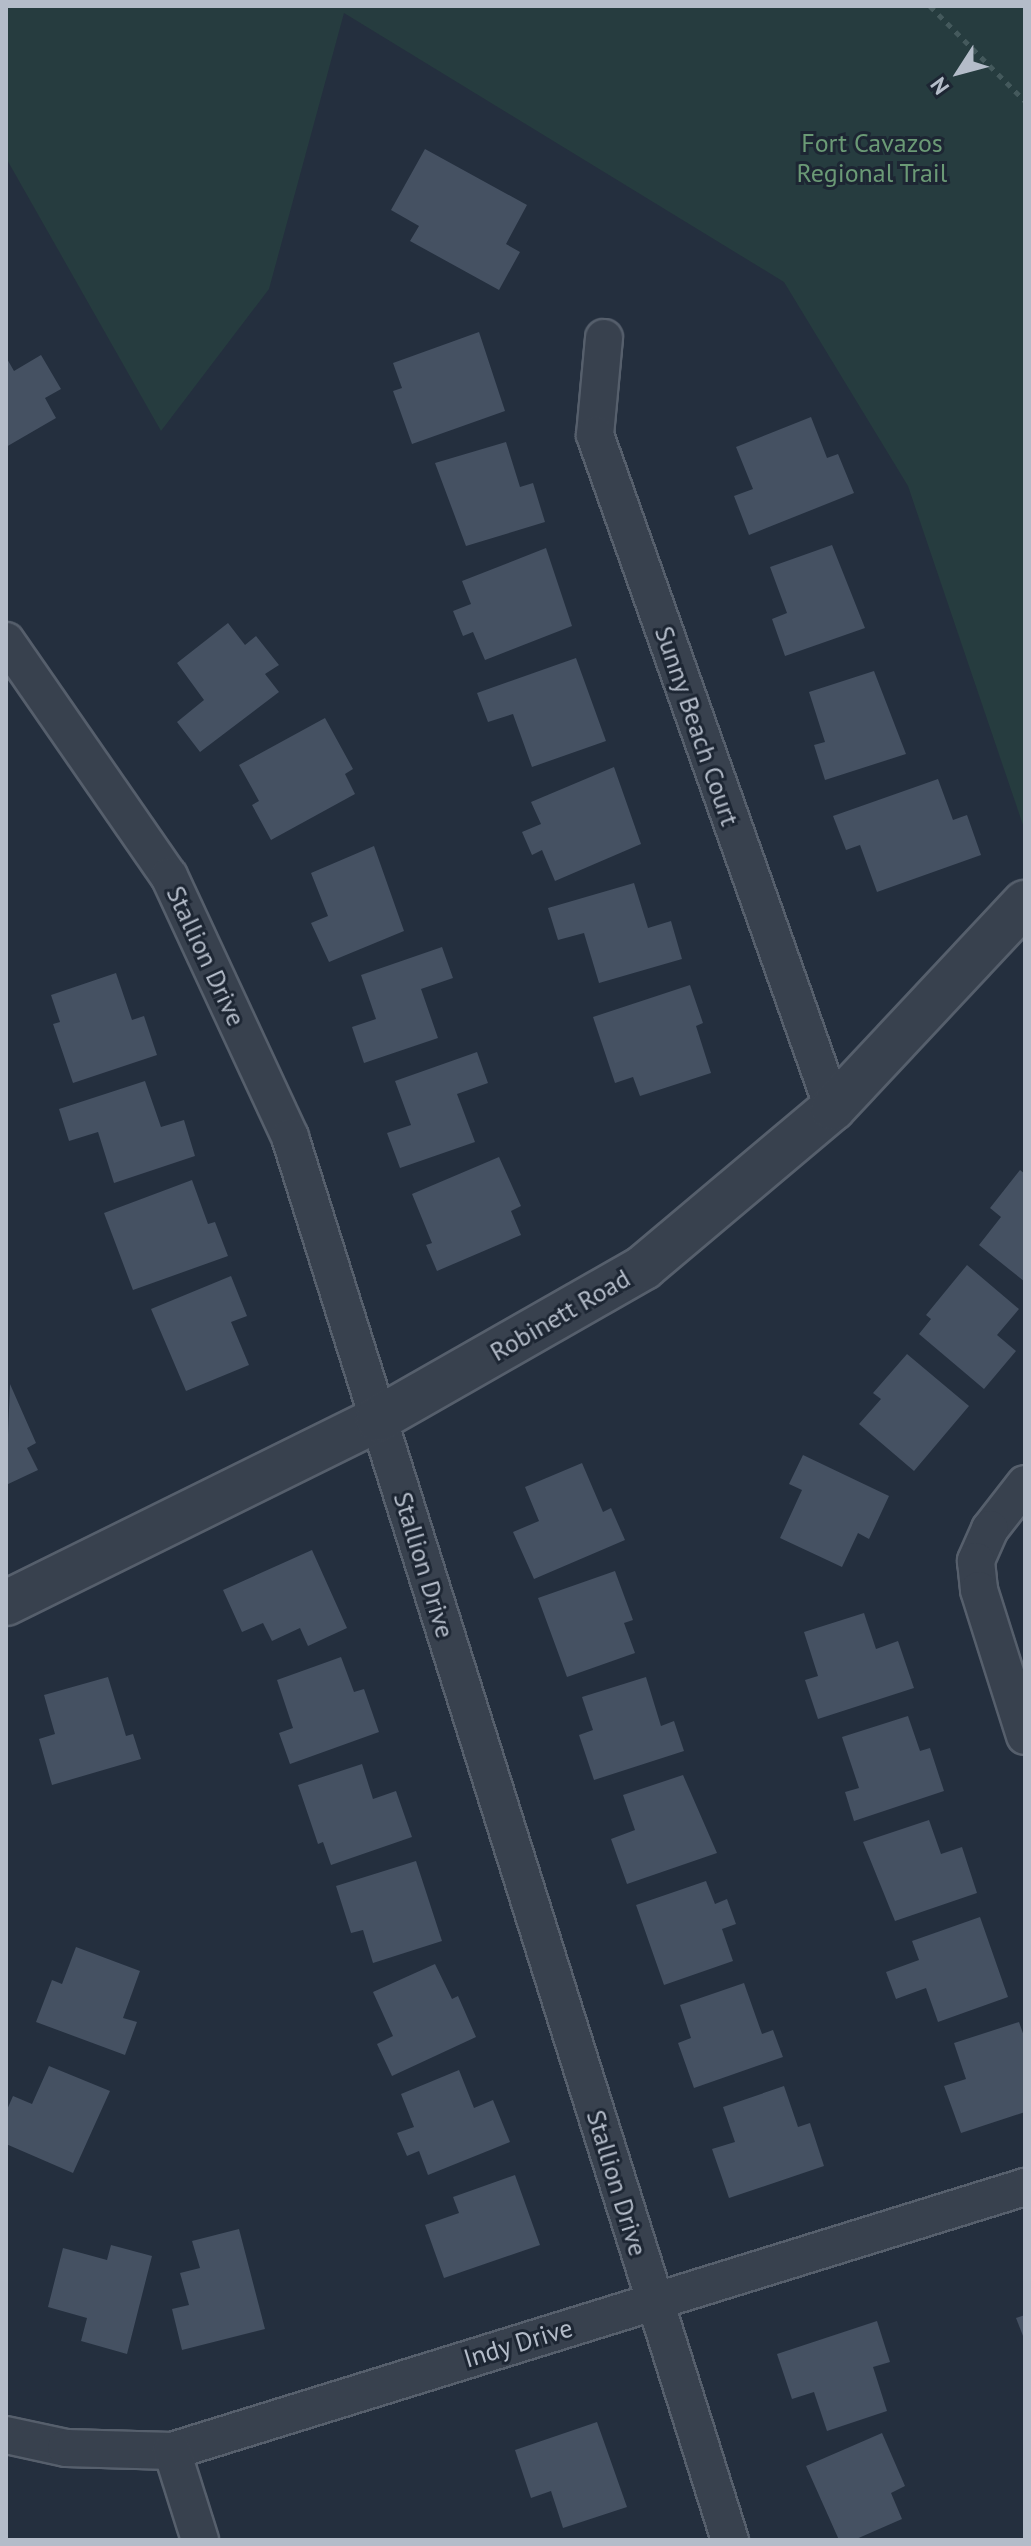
<!DOCTYPE html>
<style>
body{margin:0}
#map{position:relative;width:1031px;height:2546px;overflow:hidden;background:#242f3e;font-family:"PT Sans",sans-serif}
div>[style]{position:absolute}
.green>*{inset:0;background:#263c3f}
.building>*{inset:0;background:#455162}
.path>*{height:5px;margin-top:-2.5px;transform-origin:0;background:repeating-linear-gradient(90deg,#44595c 0 6px,transparent 0 12px)}
.roads{filter:drop-shadow(2px 0 #565f6c) drop-shadow(-2px 0 #565f6c) drop-shadow(0 2px #565f6c) drop-shadow(0 -2px #565f6c)}
.minor>*{height:36px;margin:-18px;padding:0 18px;transform-origin:18px;border-radius:18px;background:#38414e}
.tertiary>*{height:44px;margin:-22px;padding:0 22px;transform-origin:22px;border-radius:22px;background:#38414e}
span{translate:-50% -50%;white-space:nowrap;text-align:center;line-height:1.15;-webkit-text-stroke:6px #1d2633;paint-order:stroke}
.park-label{font-size:26px;color:#6b9a76}
.street-label{font-size:26px;color:#b4bcc9}
.frame{position:absolute;inset:0;border:8px solid #b4bcc9;pointer-events:none}
.north{position:absolute;left:919px;top:32px;width:80px;height:80px;-webkit-text-stroke:6px #1d2633;paint-order:stroke;rotate:234deg;font-size:22px;font-weight:700;line-height:32px;text-align:center;color:#b4bcc9}
.north::after{content:'';display:block;margin:auto;width:28px;height:36px;background:#b4bcc9;clip-path:polygon(50% 0,100% 100%,50% 72%,0 100%)}
</style>
<div id="map">
<div class="green">
<i style="clip-path:polygon(6px 6px,1025px 6px,1025px 831px,908px 486px,784px 282px,344px 13px,269px 289px,161px 431px,6px 158px)"></i>
</div>
<div class="building">
<i style="clip-path:polygon(425px 149px,527px 205px,506px 244px,520px 252px,499px 290px,410px 241px,419px 226px,391px 210px)"></i>
<i style="clip-path:polygon(479px 332px,505px 411px,412px 444px,393px 391px,402px 388px,393px 363px)"></i>
<i style="clip-path:polygon(41px 355px,61px 389px,45px 398px,56px 418px,6px 447px,6px 357px,14px 371px)"></i>
<i style="clip-path:polygon(811px 417px,827px 458px,838px 454px,854px 493px,749px 535px,734px 496px,753px 489px,736px 447px)"></i>
<i style="clip-path:polygon(506px 442px,520px 487px,533px 483px,545px 522px,466px 546px,435px 463px)"></i>
<i style="clip-path:polygon(832px 545px,865px 628px,785px 656px,772px 619px,787px 613px,770px 567px)"></i>
<i style="clip-path:polygon(546px 548px,572px 626px,485px 660px,473px 632px,463px 636px,453px 611px,471px 604px,462px 581px)"></i>
<i style="clip-path:polygon(228px 623px,245px 645px,256px 636px,279px 665px,265px 674px,279px 692px,200px 752px,177px 722px,204px 700px,177px 663px)"></i>
<i style="clip-path:polygon(576px 658px,606px 741px,532px 767px,513px 714px,488px 722px,477px 693px)"></i>
<i style="clip-path:polygon(874px 671px,906px 754px,825px 780px,814px 745px,825px 742px,809px 692px)"></i>
<i style="clip-path:polygon(325px 718px,353px 769px,345px 774px,355px 794px,271px 840px,252px 805px,259px 801px,239px 765px)"></i>
<i style="clip-path:polygon(614px 767px,641px 844px,555px 881px,542px 850px,532px 855px,522px 832px,541px 824px,531px 802px)"></i>
<i style="clip-path:polygon(938px 779px,953px 820px,967px 815px,981px 855px,877px 892px,860px 845px,846px 850px,833px 816px)"></i>
<i style="clip-path:polygon(374px 846px,404px 931px,329px 962px,311px 923px,328px 916px,311px 873px)"></i>
<i style="clip-path:polygon(634px 883px,648px 928px,671px 921px,682px 959px,599px 983px,584px 933px,558px 940px,548px 908px)"></i>
<i style="clip-path:polygon(442px 947px,453px 978px,421px 989px,438px 1038px,364px 1063px,352px 1027px,376px 1019px,361px 975px)"></i>
<i style="clip-path:polygon(116px 973px,132px 1020px,144px 1016px,157px 1055px,73px 1083px,53px 1024px,60px 1022px,51px 995px)"></i>
<i style="clip-path:polygon(690px 985px,703px 1023px,696px 1026px,711px 1073px,640px 1096px,633px 1077px,615px 1083px,593px 1017px)"></i>
<i style="clip-path:polygon(477px 1052px,488px 1083px,457px 1094px,475px 1142px,400px 1168px,387px 1133px,411px 1125px,395px 1081px)"></i>
<i style="clip-path:polygon(145px 1081px,161px 1127px,184px 1120px,195px 1156px,114px 1183px,98px 1132px,69px 1141px,59px 1109px)"></i>
<i style="clip-path:polygon(499px 1157px,521px 1206px,511px 1211px,521px 1235px,437px 1271px,426px 1245px,432px 1243px,412px 1194px)"></i>
<i style="clip-path:polygon(1020px 1170px,1025px 1174px,1025px 1282px,979px 1245px,1001px 1217px,990px 1208px)"></i>
<i style="clip-path:polygon(192px 1180px,208px 1224px,215px 1222px,228px 1256px,133px 1290px,104px 1213px)"></i>
<i style="clip-path:polygon(967px 1265px,1019px 1309px,997px 1335px,1016px 1351px,984px 1389px,919px 1334px,931px 1319px,926px 1315px)"></i>
<i style="clip-path:polygon(231px 1276px,247px 1316px,231px 1322px,249px 1365px,186px 1391px,151px 1309px)"></i>
<i style="clip-path:polygon(907px 1354px,969px 1406px,914px 1471px,859px 1424px,881px 1399px,873px 1393px)"></i>
<i style="clip-path:polygon(10px 1384px,36px 1443px,27px 1448px,38px 1470px,6px 1485px)"></i>
<i style="clip-path:polygon(803px 1455px,889px 1496px,869px 1539px,858px 1533px,842px 1567px,780px 1538px,802px 1490px,789px 1484px)"></i>
<i style="clip-path:polygon(582px 1463px,603px 1512px,611px 1508px,625px 1540px,534px 1579px,513px 1532px,539px 1521px,525px 1487px)"></i>
<i style="clip-path:polygon(312px 1550px,347px 1628px,308px 1646px,300px 1628px,272px 1641px,263px 1623px,242px 1632px,223px 1590px)"></i>
<i style="clip-path:polygon(615px 1571px,633px 1620px,624px 1623px,635px 1653px,567px 1677px,538px 1598px)"></i>
<i style="clip-path:polygon(864px 1613px,876px 1649px,898px 1641px,914px 1688px,818px 1719px,805px 1680px,818px 1676px,804px 1632px)"></i>
<i style="clip-path:polygon(341px 1657px,354px 1692px,364px 1689px,379px 1732px,290px 1764px,279px 1733px,293px 1728px,277px 1680px)"></i>
<i style="clip-path:polygon(108px 1677px,126px 1736px,133px 1734px,141px 1759px,52px 1785px,39px 1739px,55px 1734px,44px 1695px)"></i>
<i style="clip-path:polygon(646px 1677px,661px 1726px,674px 1721px,684px 1751px,594px 1780px,579px 1735px,593px 1730px,582px 1697px)"></i>
<i style="clip-path:polygon(908px 1716px,920px 1751px,930px 1748px,944px 1791px,854px 1821px,845px 1792px,859px 1788px,842px 1737px)"></i>
<i style="clip-path:polygon(362px 1764px,373px 1799px,396px 1791px,412px 1837px,331px 1865px,323px 1842px,318px 1844px,298px 1785px)"></i>
<i style="clip-path:polygon(683px 1775px,717px 1853px,627px 1884px,611px 1839px,635px 1830px,623px 1795px)"></i>
<i style="clip-path:polygon(929px 1820px,941px 1854px,962px 1847px,977px 1893px,895px 1921px,863px 1842px)"></i>
<i style="clip-path:polygon(416px 1861px,442px 1941px,373px 1963px,363px 1930px,351px 1933px,336px 1886px)"></i>
<i style="clip-path:polygon(706px 1881px,715px 1904px,727px 1899px,736px 1924px,722px 1929px,733px 1961px,664px 1985px,636px 1905px)"></i>
<i style="clip-path:polygon(980px 1917px,1008px 1997px,938px 2022px,926px 1988px,896px 1999px,886px 1972px,919px 1960px,912px 1941px)"></i>
<i style="clip-path:polygon(76px 1947px,140px 1971px,123px 2018px,137px 2022px,125px 2055px,36px 2022px,52px 1980px,62px 1984px)"></i>
<i style="clip-path:polygon(435px 1964px,452px 1999px,458px 1996px,476px 2037px,392px 2076px,377px 2044px,393px 2036px,373px 1992px)"></i>
<i style="clip-path:polygon(744px 1983px,762px 2034px,773px 2030px,783px 2057px,694px 2088px,678px 2043px,691px 2038px,680px 2005px)"></i>
<i style="clip-path:polygon(1019px 2022px,1025px 2039px,1025px 2112px,961px 2133px,944px 2086px,966px 2079px,954px 2043px)"></i>
<i style="clip-path:polygon(49px 2066px,110px 2091px,73px 2173px,6px 2144px,6px 2112px,13px 2096px,32px 2104px)"></i>
<i style="clip-path:polygon(459px 2070px,474px 2108px,493px 2100px,510px 2142px,428px 2175px,419px 2151px,407px 2156px,397px 2133px,414px 2127px,401px 2094px)"></i>
<i style="clip-path:polygon(784px 2086px,798px 2127px,810px 2123px,824px 2166px,729px 2198px,712px 2149px,735px 2142px,723px 2107px)"></i>
<i style="clip-path:polygon(515px 2175px,540px 2245px,444px 2278px,425px 2225px,459px 2213px,453px 2197px)"></i>
<i style="clip-path:polygon(239px 2229px,265px 2329px,182px 2350px,172px 2309px,189px 2305px,180px 2273px,200px 2268px,192px 2241px)"></i>
<i style="clip-path:polygon(111px 2245px,152px 2256px,127px 2354px,81px 2341px,87px 2318px,48px 2307px,63px 2248px,107px 2260px)"></i>
<i style="clip-path:polygon(1025px 2315px,1025px 2341px,1016px 2318px)"></i>
<i style="clip-path:polygon(877px 2321px,890px 2362px,873px 2367px,887px 2411px,827px 2431px,814px 2392px,792px 2399px,777px 2354px)"></i>
<i style="clip-path:polygon(597px 2422px,627px 2507px,563px 2528px,551px 2491px,531px 2498px,515px 2450px)"></i>
<i style="clip-path:polygon(882px 2433px,905px 2486px,891px 2493px,902px 2519px,854px 2540px,839px 2540px,806px 2466px)"></i>
</div>
<div class="path">
<i style="left:930px;top:6px;width:134px;rotate:45deg"></i>
</div>
<div class="roads">
<div class="minor">
<i style="left:604px;top:338px;width:97px;rotate:95.3deg"></i>
<i style="left:595px;top:435px;width:714px;rotate:70.52deg"></i>
<i style="left:6px;top:641px;width:286px;rotate:55.3deg"></i>
<i style="left:169px;top:876px;width:288px;rotate:65.1deg"></i>
<i style="left:290px;top:1137px;width:1470px;rotate:72.59deg"></i>
<i style="left:1025px;top:1484px;width:57px;rotate:127.9deg"></i>
<i style="left:990px;top:1529px;width:35px;rotate:114deg"></i>
<i style="left:976px;top:1561px;width:29px;rotate:84deg"></i>
<i style="left:979px;top:1590px;width:153px;rotate:72.5deg"></i>
<i style="left:6px;top:2435px;width:61px;rotate:12.2deg"></i>
<i style="left:66px;top:2448px;width:106px;rotate:1.6deg"></i>
<i style="left:172px;top:2451px;width:893px;rotate:-17.2deg"></i>
<i style="left:172px;top:2451px;width:93px;rotate:72.5deg"></i>
</div>
<div class="tertiary">
<i style="left:6px;top:1603px;width:415px;rotate:-26.3deg"></i>
<i style="left:378px;top:1419px;width:306px;rotate:-29.7deg"></i>
<i style="left:644px;top:1267px;width:247px;rotate:-40.1deg"></i>
<i style="left:833px;top:1108px;width:281px;rotate:-46.9deg"></i>
</div>
</div>
<div class="park-label">
<span style="left:872px;top:158px">Fort Cavazos<br>Regional Trail</span>
</div>
<div class="street-label">
<span style="left:697px;top:726px;rotate:71deg">Sunny Beach Court</span>
<span style="left:206px;top:956px;rotate:65deg">Stallion Drive</span>
<span style="left:560px;top:1315px;rotate:-30deg">Robinett Road</span>
<span style="left:424px;top:1565px;rotate:73deg">Stallion Drive</span>
<span style="left:617px;top:2183px;rotate:73deg">Stallion Drive</span>
<span style="left:518px;top:2343px;rotate:-17deg">Indy Drive</span>
</div>
<div class="frame"></div>
<div class="north">N</div>
</div>
